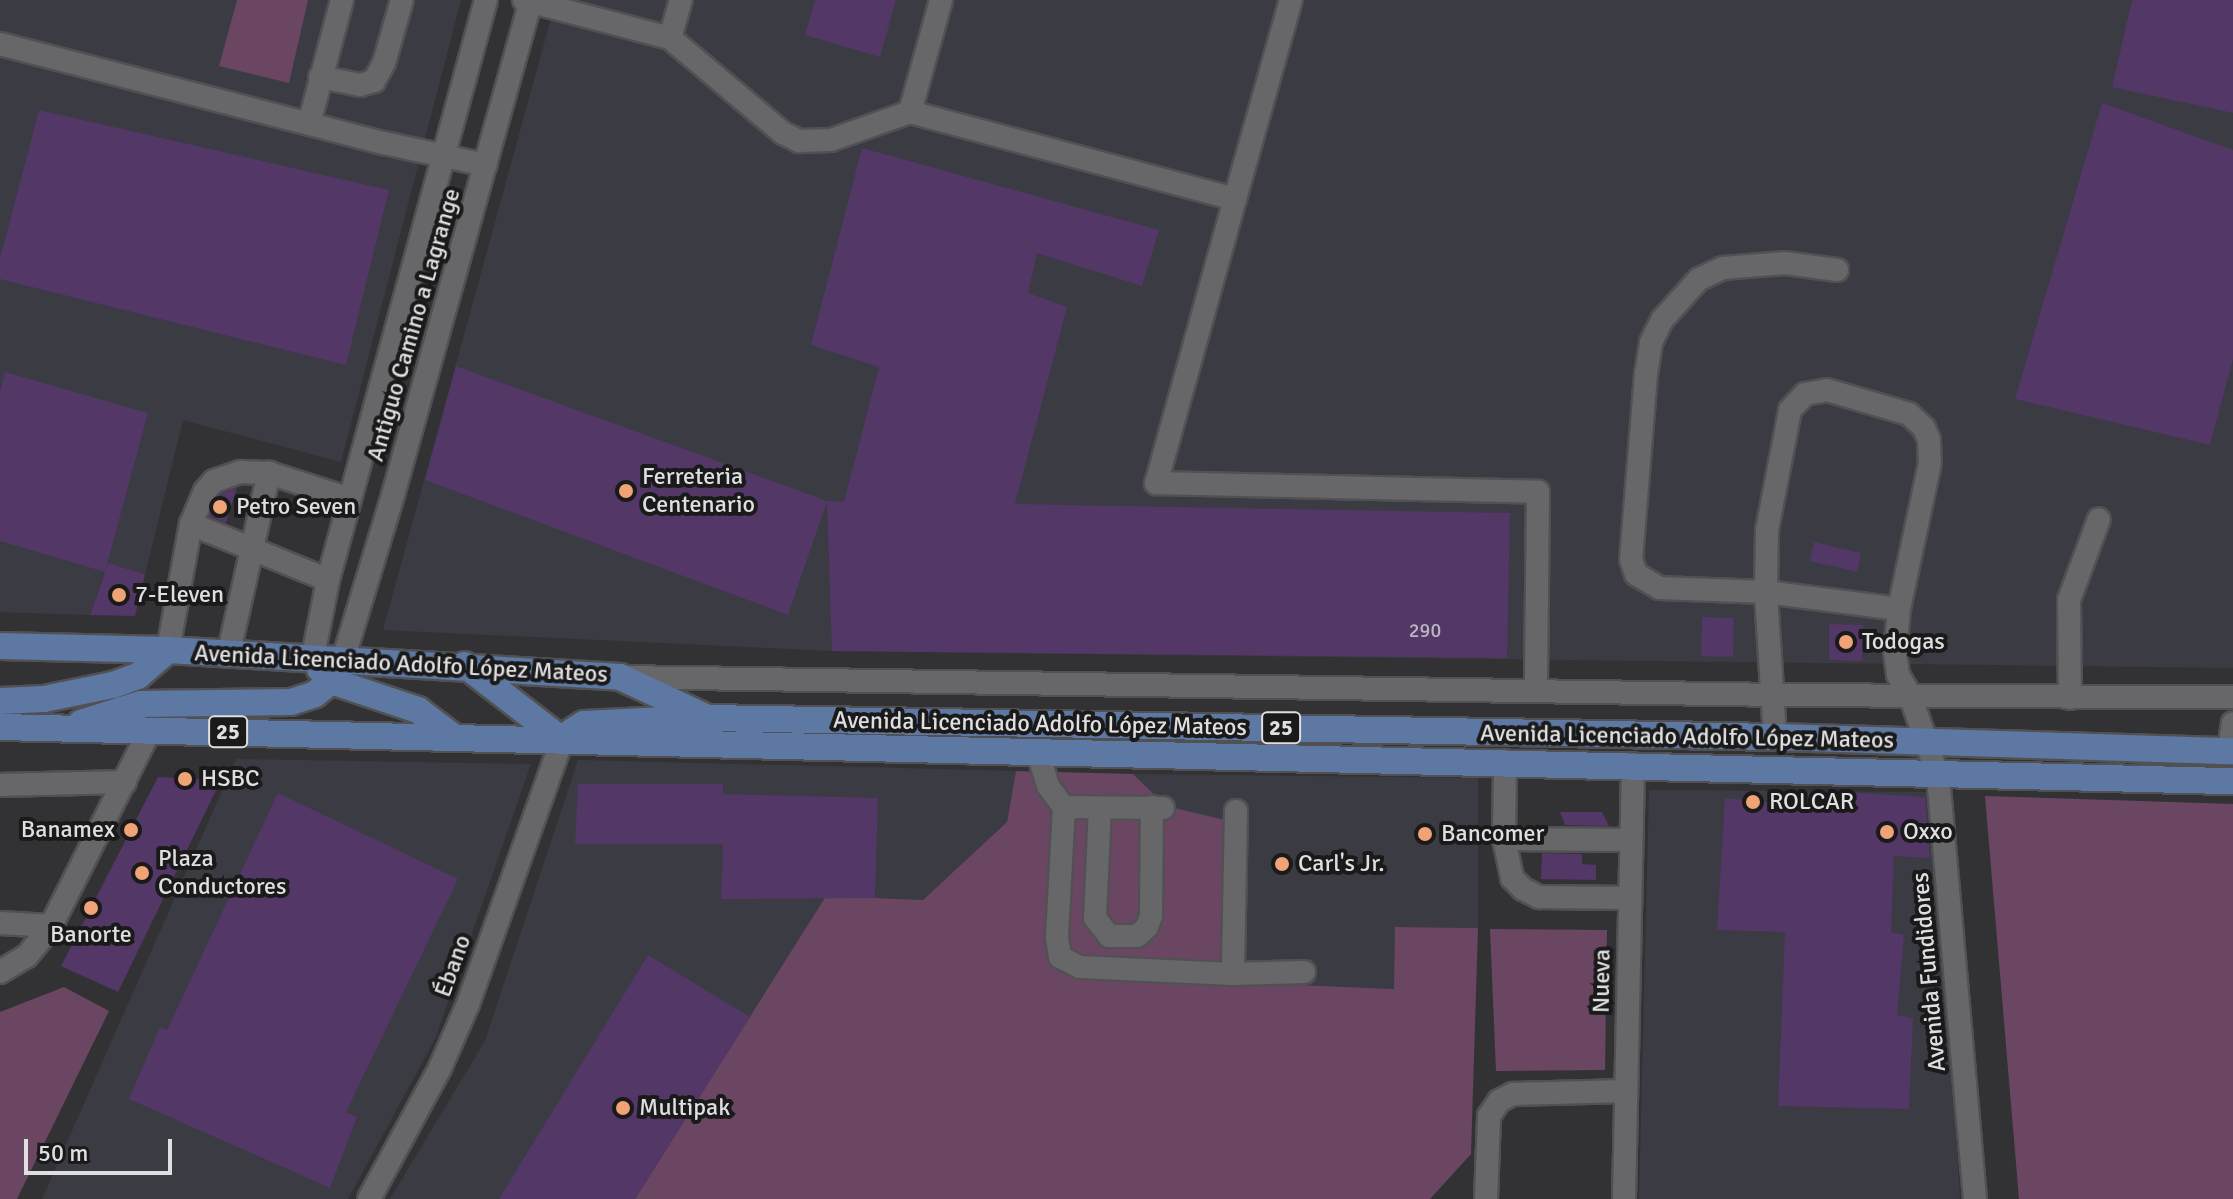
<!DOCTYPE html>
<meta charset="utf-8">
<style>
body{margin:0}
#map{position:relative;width:2233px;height:1199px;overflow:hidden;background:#323235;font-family:Signika,sans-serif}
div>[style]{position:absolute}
.built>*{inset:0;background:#3b3b44}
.green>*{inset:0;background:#6a4662}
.building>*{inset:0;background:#523767}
.roads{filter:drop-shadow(2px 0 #515153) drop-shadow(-2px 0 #515153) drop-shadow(0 2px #515153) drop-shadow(0 -2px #515153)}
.minor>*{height:22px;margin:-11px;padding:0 11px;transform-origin:11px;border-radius:11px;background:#67676a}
.major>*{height:26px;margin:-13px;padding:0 13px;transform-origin:13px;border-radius:13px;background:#5d78a2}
.dots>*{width:22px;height:22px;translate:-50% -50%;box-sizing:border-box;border:4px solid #1a1a1b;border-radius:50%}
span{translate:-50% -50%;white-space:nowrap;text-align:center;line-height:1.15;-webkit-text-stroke:8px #1a1a1b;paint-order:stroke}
.number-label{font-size:20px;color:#bcb5c2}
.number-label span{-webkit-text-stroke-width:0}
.shield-label span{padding:2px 6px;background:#1a1a1b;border:2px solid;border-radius:6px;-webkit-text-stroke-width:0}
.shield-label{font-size:22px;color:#dfdfe1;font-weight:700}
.street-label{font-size:24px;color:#dfdfe1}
.poi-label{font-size:24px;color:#dfdfe1}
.left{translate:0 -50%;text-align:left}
.right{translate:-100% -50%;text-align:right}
.scale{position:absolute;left:24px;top:1139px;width:148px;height:36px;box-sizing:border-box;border:4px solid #dfdfe1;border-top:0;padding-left:10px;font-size:24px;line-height:28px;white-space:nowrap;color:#dfdfe1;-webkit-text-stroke:6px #1a1a1b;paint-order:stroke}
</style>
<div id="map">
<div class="built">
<i style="clip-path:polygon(0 0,461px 0,341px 462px,183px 420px,145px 574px,107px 563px,90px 615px,0 612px)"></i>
<i style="clip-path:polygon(556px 0,2233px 0,2233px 668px,832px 651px,383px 630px)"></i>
<i style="clip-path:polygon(236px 759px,531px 764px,435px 1039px,348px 1199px,42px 1199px)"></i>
<i style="clip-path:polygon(578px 760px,1016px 771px,1007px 822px,923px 900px,826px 896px,635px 1199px,390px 1199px,485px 1041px)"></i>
<i style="clip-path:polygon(1133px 774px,1478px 778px,1478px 928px,1395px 927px,1395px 989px,1227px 982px,1166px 806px)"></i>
<i style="clip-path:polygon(1649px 790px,1935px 792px,1960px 1199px,1639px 1199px)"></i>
</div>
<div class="green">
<i style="clip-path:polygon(237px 0,308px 0,289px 83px,219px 66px)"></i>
<i style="clip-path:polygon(1016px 771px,1133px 774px,1166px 806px,1229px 821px,1227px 982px,1394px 989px,1395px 927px,1478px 928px,1471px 1154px,1430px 1199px,635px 1199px,826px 896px,923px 900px,1007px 822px)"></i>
<i style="clip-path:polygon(1985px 796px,2233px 804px,2233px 1199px,2019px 1199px)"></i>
<i style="clip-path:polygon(1490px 929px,1607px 930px,1605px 1070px,1496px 1071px)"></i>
<i style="clip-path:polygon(64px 987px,109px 1011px,17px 1199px,0 1199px,0 1012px)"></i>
</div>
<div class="building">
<i style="clip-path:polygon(815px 0,896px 0,880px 57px,805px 35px)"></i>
<i style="clip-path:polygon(2132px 0,2233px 0,2233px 113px,2112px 87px)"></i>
<i style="clip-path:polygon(2102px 103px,2233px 150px,2233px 359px,2210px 445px,2015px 399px)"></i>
<i style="clip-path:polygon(39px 110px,389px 190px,346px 365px,0 279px,0 259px)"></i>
<i style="clip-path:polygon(862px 148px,1159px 230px,1142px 286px,1037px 253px,1028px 293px,1067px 307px,1015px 504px,1510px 513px,1507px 658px,832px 651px,827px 501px,844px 502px,879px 367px,811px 345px)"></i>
<i style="clip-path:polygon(456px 366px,827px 501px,788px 615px,425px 480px)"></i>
<i style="clip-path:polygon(5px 372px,148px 413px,105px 572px,0 541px,0 392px)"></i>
<i style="clip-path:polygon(237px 488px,226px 523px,209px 516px,222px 493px)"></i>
<i style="clip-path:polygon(1814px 542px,1861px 553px,1857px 572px,1810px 561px)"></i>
<i style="clip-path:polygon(108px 563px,145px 574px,135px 616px,90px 615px)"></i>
<i style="clip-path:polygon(1702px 617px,1734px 618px,1733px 657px,1701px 656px)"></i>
<i style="clip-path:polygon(1829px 624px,1863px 625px,1862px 661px,1829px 660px)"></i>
<i style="clip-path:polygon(158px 777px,221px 780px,118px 992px,61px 966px)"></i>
<i style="clip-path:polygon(578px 784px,723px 784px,723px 794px,878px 798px,875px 898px,721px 899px,723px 844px,575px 844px)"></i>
<i style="clip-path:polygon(1844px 792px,1925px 797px,1930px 858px,1894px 856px,1891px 932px,1904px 935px,1897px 1015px,1913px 1018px,1909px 1109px,1778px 1106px,1785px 932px,1717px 930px,1725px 798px,1845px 810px)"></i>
<i style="clip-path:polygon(278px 793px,458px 879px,346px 1112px,357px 1117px,330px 1188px,129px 1099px,160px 1027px,167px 1030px)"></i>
<i style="clip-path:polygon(1560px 812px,1602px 812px,1609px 826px,1565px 825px)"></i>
<i style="clip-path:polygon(1542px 853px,1582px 854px,1582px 864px,1596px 865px,1596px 880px,1541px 879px)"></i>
<i style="clip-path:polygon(648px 955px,750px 1017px,635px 1199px,499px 1199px)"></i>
</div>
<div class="roads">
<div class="minor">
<i style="left:524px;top:0;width:151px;rotate:14.6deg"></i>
<i style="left:670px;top:38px;width:148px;rotate:40.1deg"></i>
<i style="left:783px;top:133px;width:18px;rotate:27deg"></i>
<i style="left:799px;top:141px;width:32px;rotate:-2deg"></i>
<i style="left:831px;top:140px;width:84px;rotate:-19.5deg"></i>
<i style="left:910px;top:112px;width:336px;rotate:15deg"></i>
<i style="left:1235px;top:199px;width:295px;rotate:105.5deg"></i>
<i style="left:1156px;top:483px;width:382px;rotate:1.3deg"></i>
<i style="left:1538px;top:492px;width:198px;rotate:90.6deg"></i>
<i style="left:670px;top:38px;width:40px;rotate:-74deg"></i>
<i style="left:0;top:44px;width:397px;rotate:14.5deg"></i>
<i style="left:384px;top:143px;width:104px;rotate:12.2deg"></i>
<i style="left:320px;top:77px;width:41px;rotate:11.3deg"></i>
<i style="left:360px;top:85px;width:15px;rotate:-16deg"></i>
<i style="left:374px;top:81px;width:21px;rotate:-61deg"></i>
<i style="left:384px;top:63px;width:66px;rotate:-74.1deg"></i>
<i style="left:910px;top:112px;width:116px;rotate:-74.5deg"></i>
<i style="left:309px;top:124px;width:128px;rotate:-75.1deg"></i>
<i style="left:1235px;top:199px;width:207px;rotate:-74.3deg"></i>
<i style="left:1837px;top:270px;width:52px;rotate:-172.3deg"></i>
<i style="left:1785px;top:263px;width:62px;rotate:175.4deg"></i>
<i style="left:1723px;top:268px;width:26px;rotate:155deg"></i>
<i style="left:1699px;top:279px;width:55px;rotate:132.1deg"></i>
<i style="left:1662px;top:320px;width:25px;rotate:116deg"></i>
<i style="left:1651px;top:343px;width:31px;rotate:99deg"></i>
<i style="left:1646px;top:374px;width:186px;rotate:94.6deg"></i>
<i style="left:1631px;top:559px;width:16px;rotate:72deg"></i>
<i style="left:1636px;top:574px;width:27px;rotate:31deg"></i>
<i style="left:1659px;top:588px;width:107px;rotate:2.1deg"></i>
<i style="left:1766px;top:592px;width:134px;rotate:7.3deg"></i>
<i style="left:191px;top:524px;width:148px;rotate:22.2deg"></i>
<i style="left:168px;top:650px;width:128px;rotate:-79.7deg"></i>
<i style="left:191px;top:524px;width:36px;rotate:-67deg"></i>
<i style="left:205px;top:491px;width:13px;rotate:-48deg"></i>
<i style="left:214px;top:481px;width:28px;rotate:-19deg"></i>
<i style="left:240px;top:472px;width:29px;rotate:2deg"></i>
<i style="left:269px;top:473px;width:85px;rotate:17.8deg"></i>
<i style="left:228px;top:656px;width:188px;rotate:-77.4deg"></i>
<i style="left:312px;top:661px;width:83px;rotate:-78.8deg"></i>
<i style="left:328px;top:580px;width:601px;rotate:-74.76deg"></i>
<i style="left:342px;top:663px;width:176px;rotate:-73.1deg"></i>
<i style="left:393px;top:495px;width:514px;rotate:-74.42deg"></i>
<i style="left:622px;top:677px;width:1153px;rotate:0.89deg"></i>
<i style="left:1775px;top:695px;width:458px;rotate:0.3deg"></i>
<i style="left:2070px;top:698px;width:98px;rotate:-90.6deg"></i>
<i style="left:2069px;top:600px;width:86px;rotate:-69.7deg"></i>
<i style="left:1775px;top:737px;width:145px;rotate:-93.6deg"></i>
<i style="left:1766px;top:592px;width:62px;rotate:-89.1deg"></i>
<i style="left:1767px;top:530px;width:122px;rotate:-79.1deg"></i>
<i style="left:1790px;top:410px;width:22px;rotate:-47deg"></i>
<i style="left:1805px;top:394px;width:22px;rotate:-10deg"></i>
<i style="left:1827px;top:390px;width:85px;rotate:16.3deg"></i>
<i style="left:1909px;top:414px;width:21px;rotate:43deg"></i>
<i style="left:1924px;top:428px;width:13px;rotate:67deg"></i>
<i style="left:1929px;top:440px;width:23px;rotate:88deg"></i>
<i style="left:1930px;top:463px;width:149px;rotate:102deg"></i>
<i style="left:1899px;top:609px;width:44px;rotate:95.2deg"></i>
<i style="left:1895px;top:653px;width:22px;rotate:82deg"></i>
<i style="left:1898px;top:675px;width:23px;rotate:59deg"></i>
<i style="left:1910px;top:695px;width:86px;rotate:70.9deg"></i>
<i style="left:1938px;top:776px;width:425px;rotate:85deg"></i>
<i style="left:2229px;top:751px;width:28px;rotate:-82deg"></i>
<i style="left:1038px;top:753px;width:34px;rotate:73deg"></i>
<i style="left:1048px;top:786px;width:26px;rotate:53deg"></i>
<i style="left:1064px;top:807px;width:131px;rotate:93.1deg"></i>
<i style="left:1057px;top:938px;width:19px;rotate:81deg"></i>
<i style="left:1060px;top:957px;width:22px;rotate:27deg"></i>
<i style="left:1080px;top:967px;width:153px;rotate:2.6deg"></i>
<i style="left:1505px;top:761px;width:78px;rotate:90.7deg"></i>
<i style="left:1504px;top:839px;width:40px;rotate:78deg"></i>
<i style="left:1512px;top:878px;width:16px;rotate:45deg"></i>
<i style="left:1523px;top:889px;width:18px;rotate:27deg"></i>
<i style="left:1539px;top:897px;width:91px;rotate:0.6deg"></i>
<i style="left:0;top:785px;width:125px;rotate:-1.4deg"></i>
<i style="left:1064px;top:807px;width:99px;rotate:0.6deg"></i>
<i style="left:1100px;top:808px;width:110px;rotate:92.6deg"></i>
<i style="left:1095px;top:918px;width:23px;rotate:52deg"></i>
<i style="left:1109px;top:936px;width:28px"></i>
<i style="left:1137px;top:936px;width:13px;rotate:-42deg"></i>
<i style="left:1147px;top:927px;width:12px;rotate:-70deg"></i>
<i style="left:1151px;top:916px;width:109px;rotate:-89.5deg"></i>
<i style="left:1236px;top:811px;width:163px;rotate:91.1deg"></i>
<i style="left:1233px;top:974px;width:71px;rotate:-1.6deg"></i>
<i style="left:1504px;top:839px;width:127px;rotate:0.5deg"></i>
<i style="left:0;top:923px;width:51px;rotate:3.4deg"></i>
<i style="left:0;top:972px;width:31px;rotate:-31deg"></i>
<i style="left:27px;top:956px;width:38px;rotate:-51deg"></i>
<i style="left:51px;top:926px;width:220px;rotate:-63.2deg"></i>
<i style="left:369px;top:1199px;width:149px;rotate:-61.5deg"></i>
<i style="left:440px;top:1068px;width:70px;rotate:-66.4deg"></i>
<i style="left:468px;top:1004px;width:280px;rotate:-70.4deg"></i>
<i style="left:1486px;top:1199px;width:83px;rotate:-87.9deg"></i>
<i style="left:1489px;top:1116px;width:18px;rotate:-56deg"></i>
<i style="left:1499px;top:1101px;width:16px;rotate:-27deg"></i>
<i style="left:1513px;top:1094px;width:113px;rotate:-1.5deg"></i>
<i style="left:1624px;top:1199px;width:435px;rotate:-88.8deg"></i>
</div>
<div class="major">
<i style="left:0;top:646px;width:168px;rotate:1.4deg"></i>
<i style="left:168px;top:650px;width:453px;rotate:3.4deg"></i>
<i style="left:620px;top:677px;width:97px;rotate:25deg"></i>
<i style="left:708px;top:718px;width:1067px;rotate:1.02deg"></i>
<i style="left:1775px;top:737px;width:458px;rotate:1.8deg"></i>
<i style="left:465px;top:665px;width:123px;rotate:37.7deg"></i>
<i style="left:320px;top:669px;width:16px;rotate:47deg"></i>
<i style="left:331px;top:681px;width:92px;rotate:18.4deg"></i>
<i style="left:418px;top:710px;width:46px;rotate:37.1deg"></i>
<i style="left:0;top:701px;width:44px;rotate:-2.6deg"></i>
<i style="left:44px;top:699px;width:70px;rotate:-11.5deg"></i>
<i style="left:113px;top:685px;width:27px;rotate:-20deg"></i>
<i style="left:138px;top:676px;width:40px;rotate:-41deg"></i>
<i style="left:81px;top:723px;width:63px;rotate:-17.6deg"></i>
<i style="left:141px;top:704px;width:150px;rotate:-0.8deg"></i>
<i style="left:291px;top:702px;width:25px;rotate:-18deg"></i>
<i style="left:315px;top:694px;width:21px;rotate:-39deg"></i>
<i style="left:331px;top:681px;width:21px;rotate:-59deg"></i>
<i style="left:0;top:727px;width:2234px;rotate:1.39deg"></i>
<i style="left:571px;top:732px;width:15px;rotate:-32deg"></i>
<i style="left:584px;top:724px;width:121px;rotate:-2.8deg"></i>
</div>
</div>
<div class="dots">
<i style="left:626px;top:491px;background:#efa377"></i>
<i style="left:220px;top:507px;background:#efa377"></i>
<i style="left:119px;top:595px;background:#efa377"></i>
<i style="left:1846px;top:642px;background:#efa377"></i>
<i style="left:185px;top:779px;background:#efa377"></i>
<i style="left:1753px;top:802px;background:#efa377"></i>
<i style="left:131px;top:830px;background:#efa377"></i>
<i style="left:1887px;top:832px;background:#efa377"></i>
<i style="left:1425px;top:834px;background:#efa377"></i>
<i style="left:1282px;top:864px;background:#efa377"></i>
<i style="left:142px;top:873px;background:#efa377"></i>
<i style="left:91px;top:908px;background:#efa377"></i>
<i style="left:623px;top:1108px;background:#efa377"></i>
</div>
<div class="number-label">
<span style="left:1425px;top:630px">290</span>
</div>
<div class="shield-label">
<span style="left:1281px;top:728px">25</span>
<span style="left:228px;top:732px">25</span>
</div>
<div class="street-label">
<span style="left:414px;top:325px;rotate:-74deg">Antiguo Camino a Lagrange</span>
<span style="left:401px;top:664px;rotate:3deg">Avenida Licenciado Adolfo López Mateos</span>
<span style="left:1040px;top:724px;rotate:1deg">Avenida Licenciado Adolfo López Mateos</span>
<span style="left:1687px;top:737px;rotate:1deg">Avenida Licenciado Adolfo López Mateos</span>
<span style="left:453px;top:966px;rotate:-70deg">Ébano</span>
<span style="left:1929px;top:972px;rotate:-95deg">Avenida Fundidores</span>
<span style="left:1602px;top:981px;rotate:-89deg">Nueva</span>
</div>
<div class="poi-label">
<span class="left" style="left:642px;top:491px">Ferreteria<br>Centenario</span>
<span class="left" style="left:236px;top:507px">Petro Seven</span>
<span class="left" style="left:135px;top:595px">7-Eleven</span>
<span class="left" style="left:1862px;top:642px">Todogas</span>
<span class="left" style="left:201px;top:779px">HSBC</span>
<span class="left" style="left:1769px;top:802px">ROLCAR</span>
<span class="right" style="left:115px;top:830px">Banamex</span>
<span class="left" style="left:1903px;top:832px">Oxxo</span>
<span class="left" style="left:1441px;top:834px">Bancomer</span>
<span class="left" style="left:158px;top:873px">Plaza<br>Conductores</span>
<span class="left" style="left:1298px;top:864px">Carl's Jr.</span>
<span style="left:91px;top:935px">Banorte</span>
<span class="left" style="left:639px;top:1108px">Multipak</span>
</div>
<div class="scale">50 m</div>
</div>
